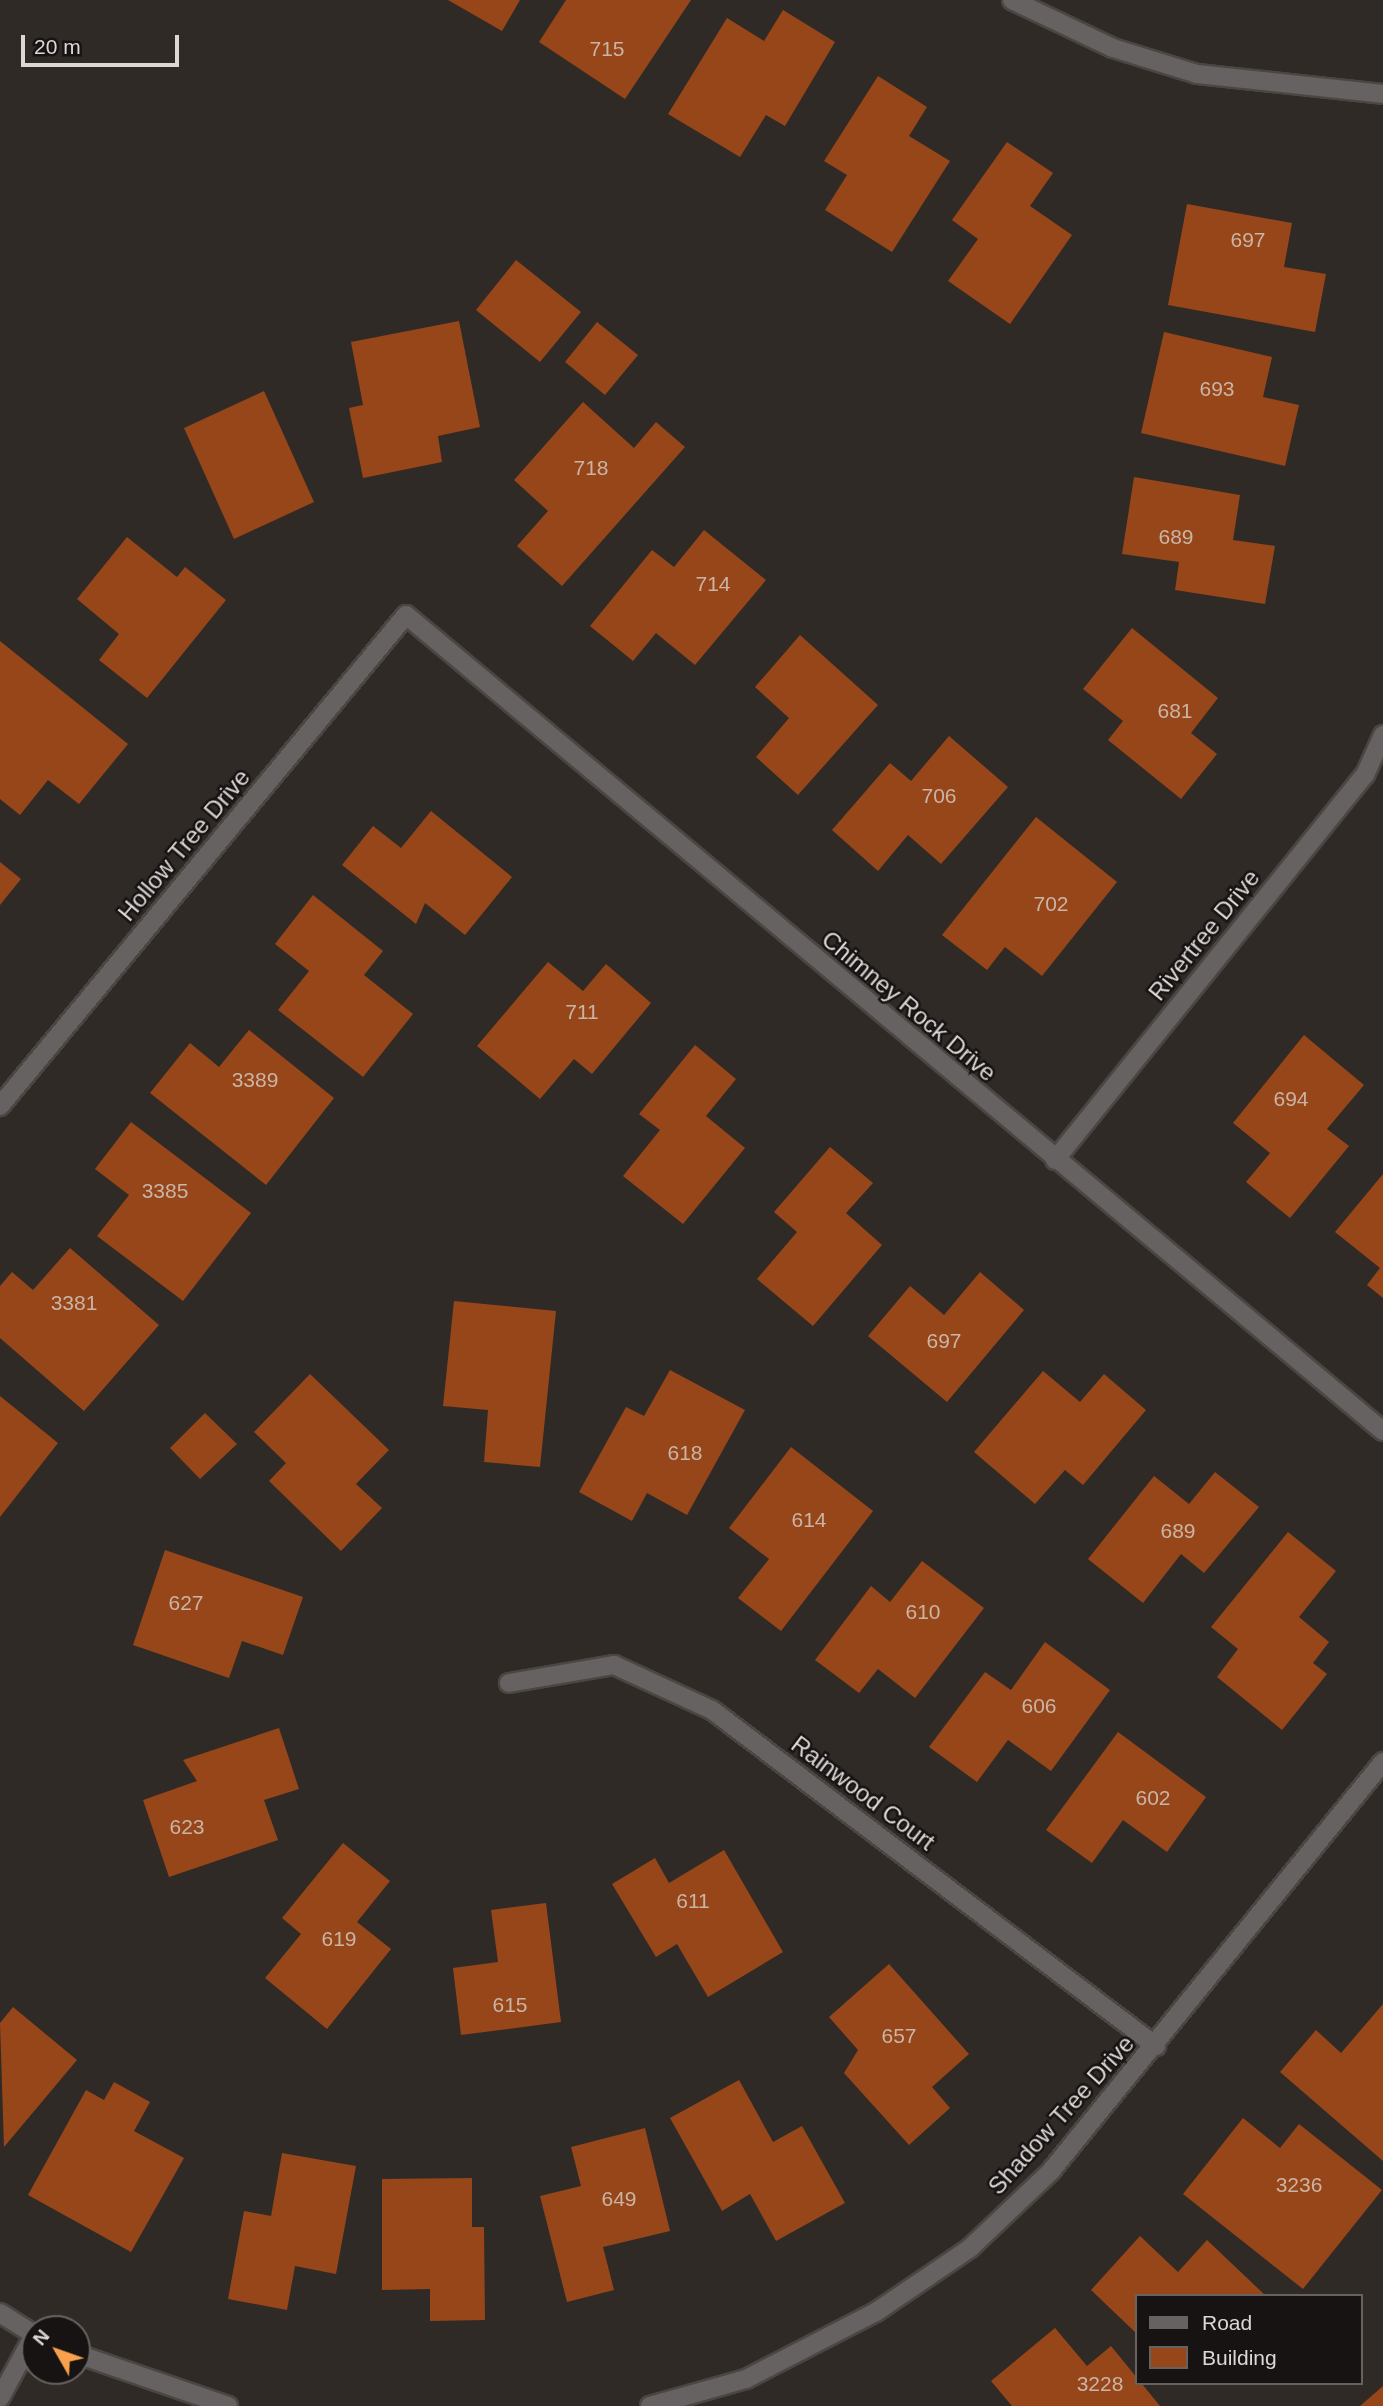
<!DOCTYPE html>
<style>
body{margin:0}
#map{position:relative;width:1383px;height:2406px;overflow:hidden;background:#302a27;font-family:Arial,sans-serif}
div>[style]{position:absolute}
.building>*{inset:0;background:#964618}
.roads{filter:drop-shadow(2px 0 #4c4643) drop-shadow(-2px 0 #4c4643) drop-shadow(0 2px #4c4643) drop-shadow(0 -2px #4c4643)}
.minor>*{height:18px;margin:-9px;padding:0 9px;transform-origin:9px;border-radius:9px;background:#666262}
.tertiary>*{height:18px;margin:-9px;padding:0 9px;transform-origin:9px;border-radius:9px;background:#666262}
span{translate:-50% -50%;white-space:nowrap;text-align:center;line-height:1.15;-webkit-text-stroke:5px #161312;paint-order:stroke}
.number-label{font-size:21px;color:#cab4a6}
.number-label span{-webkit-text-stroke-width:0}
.street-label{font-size:24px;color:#dcd8d6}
.legend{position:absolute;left:1135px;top:2294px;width:228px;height:91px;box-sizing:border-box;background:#161312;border:2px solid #656260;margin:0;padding:9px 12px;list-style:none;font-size:21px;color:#dcd8d6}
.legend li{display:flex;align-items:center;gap:14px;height:35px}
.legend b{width:35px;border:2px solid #656260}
.north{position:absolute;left:21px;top:2315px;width:70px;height:70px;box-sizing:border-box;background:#161312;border:2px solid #656260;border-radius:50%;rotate:310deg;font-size:19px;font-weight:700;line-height:28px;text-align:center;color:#dcd8d6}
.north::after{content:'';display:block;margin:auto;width:24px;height:32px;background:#f9a04c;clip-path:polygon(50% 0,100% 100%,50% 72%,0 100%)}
.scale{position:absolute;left:21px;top:35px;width:158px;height:32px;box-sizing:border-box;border:4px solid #dcd8d6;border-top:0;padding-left:9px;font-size:21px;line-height:24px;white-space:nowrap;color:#dcd8d6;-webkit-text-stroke:5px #161312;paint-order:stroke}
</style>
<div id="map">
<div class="building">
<i style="clip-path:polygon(448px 0,520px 0,502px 31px)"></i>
<i style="clip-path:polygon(566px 0,691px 0,625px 99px,539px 42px)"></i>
<i style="clip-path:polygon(783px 10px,835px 42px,785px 126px,766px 115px,740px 157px,668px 114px,727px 18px,764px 41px)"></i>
<i style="clip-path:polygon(878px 76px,927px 107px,909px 136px,950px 161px,892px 252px,825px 210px,847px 175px,824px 161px)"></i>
<i style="clip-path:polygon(1007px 142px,1053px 173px,1030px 206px,1072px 235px,1010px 324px,948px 281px,978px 239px,952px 220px)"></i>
<i style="clip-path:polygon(1187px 204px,1292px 223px,1284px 267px,1326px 274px,1315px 332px,1168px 305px)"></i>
<i style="clip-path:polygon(516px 260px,581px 312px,540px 362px,476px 310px)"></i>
<i style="clip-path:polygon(459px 321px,480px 427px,438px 436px,442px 462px,363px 478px,349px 408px,363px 405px,351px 342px)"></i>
<i style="clip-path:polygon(597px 322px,638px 355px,605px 395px,565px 362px)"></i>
<i style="clip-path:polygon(1164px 332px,1272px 357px,1263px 397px,1299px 405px,1285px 466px,1141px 433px)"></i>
<i style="clip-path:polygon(264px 391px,314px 502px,234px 539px,184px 428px)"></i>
<i style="clip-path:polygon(583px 402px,634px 448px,656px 422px,685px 447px,562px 586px,517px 546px,548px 511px,514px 480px)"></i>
<i style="clip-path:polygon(1134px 477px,1240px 495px,1233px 540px,1275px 546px,1265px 604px,1175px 590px,1179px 562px,1122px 554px)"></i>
<i style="clip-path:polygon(704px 530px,766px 580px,695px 665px,656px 633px,633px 661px,590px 626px,652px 550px,674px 567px)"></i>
<i style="clip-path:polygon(127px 537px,177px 577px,185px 567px,226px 600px,147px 698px,99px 660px,119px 634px,77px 599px)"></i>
<i style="clip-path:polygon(1132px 628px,1218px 698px,1191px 733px,1217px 754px,1181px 799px,1108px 740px,1123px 721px,1083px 689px)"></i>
<i style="clip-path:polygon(800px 635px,878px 705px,798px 795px,756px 757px,789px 718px,755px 687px)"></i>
<i style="clip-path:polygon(0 641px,128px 744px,79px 804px,48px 780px,20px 815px,0 799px)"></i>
<i style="clip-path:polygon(949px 736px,1008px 787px,941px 864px,908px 835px,878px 871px,832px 830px,890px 763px,911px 781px)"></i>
<i style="clip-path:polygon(431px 811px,512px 877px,465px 935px,425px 903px,416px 924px,342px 865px,373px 826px,401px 848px)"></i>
<i style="clip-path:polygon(1036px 817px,1117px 882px,1042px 976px,1005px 947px,987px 970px,942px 935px)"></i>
<i style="clip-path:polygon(0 862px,21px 879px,0 905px)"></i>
<i style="clip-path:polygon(313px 895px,383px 951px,364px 975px,413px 1014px,363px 1077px,278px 1010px,309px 971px,275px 944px)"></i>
<i style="clip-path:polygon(548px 962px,583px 991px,606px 964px,651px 1003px,592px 1074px,574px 1059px,540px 1099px,477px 1046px)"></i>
<i style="clip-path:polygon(249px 1030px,334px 1098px,266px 1185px,150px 1093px,190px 1043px,219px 1067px)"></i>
<i style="clip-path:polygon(1304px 1035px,1364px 1085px,1327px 1129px,1349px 1146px,1290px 1218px,1246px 1182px,1270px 1153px,1233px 1123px)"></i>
<i style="clip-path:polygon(695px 1045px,736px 1079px,706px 1116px,745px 1148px,683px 1224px,623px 1176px,660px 1130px,639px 1114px)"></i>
<i style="clip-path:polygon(131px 1122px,251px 1213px,183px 1301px,97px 1236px,129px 1195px,95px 1169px)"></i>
<i style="clip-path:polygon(830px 1147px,873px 1183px,846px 1213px,882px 1245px,813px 1326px,757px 1279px,797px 1232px,774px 1212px)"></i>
<i style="clip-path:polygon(1383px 1174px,1383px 1298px,1367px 1285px,1380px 1268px,1335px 1232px)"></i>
<i style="clip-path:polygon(70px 1248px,159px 1325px,84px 1411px,0 1338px,0 1286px,12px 1272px,33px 1290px)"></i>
<i style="clip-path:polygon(980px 1272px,1024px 1310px,947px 1402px,868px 1336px,910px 1286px,944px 1315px)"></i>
<i style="clip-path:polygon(454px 1301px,556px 1311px,540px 1467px,484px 1462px,488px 1410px,443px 1406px)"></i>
<i style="clip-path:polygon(670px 1370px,745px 1410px,687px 1515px,647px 1493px,632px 1521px,579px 1492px,626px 1407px,644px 1416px)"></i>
<i style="clip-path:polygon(1043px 1371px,1080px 1402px,1104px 1374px,1146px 1410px,1083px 1485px,1065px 1470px,1035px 1504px,974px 1452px)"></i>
<i style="clip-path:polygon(310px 1374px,389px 1450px,356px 1484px,382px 1508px,341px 1551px,269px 1481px,286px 1463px,254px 1432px)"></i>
<i style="clip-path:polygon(0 1396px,58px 1443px,0 1517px)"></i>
<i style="clip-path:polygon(205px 1413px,237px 1444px,200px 1479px,170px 1448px)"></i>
<i style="clip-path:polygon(791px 1447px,873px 1511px,781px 1631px,738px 1598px,769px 1559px,729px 1528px)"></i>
<i style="clip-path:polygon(1215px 1472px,1259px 1507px,1204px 1573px,1181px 1554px,1143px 1603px,1088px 1559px,1154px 1476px,1189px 1504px)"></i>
<i style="clip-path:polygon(1288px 1532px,1336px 1571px,1299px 1617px,1329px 1642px,1313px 1663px,1327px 1674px,1282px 1730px,1217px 1677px,1238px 1649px,1211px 1627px)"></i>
<i style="clip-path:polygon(165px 1550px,303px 1597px,283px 1655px,242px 1641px,229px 1678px,133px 1645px)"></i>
<i style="clip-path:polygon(922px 1561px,984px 1608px,915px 1698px,878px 1669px,859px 1693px,815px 1660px,871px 1586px,890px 1602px)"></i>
<i style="clip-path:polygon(1045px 1642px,1110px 1690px,1051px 1771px,1008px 1740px,977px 1782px,929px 1747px,985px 1672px,1011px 1690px)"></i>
<i style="clip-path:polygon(279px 1728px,299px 1789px,264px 1800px,278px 1840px,169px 1877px,143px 1800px,197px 1781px,183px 1760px)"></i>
<i style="clip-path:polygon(1118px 1732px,1206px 1797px,1167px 1852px,1123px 1820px,1092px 1863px,1046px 1830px)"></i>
<i style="clip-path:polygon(343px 1843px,390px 1881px,357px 1922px,391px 1949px,327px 2029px,265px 1978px,301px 1934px,282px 1918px)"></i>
<i style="clip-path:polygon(724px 1850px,783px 1952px,708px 1997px,677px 1944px,656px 1957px,612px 1884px,655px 1858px,669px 1883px)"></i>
<i style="clip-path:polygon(546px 1903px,561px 2022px,461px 2035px,453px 1968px,498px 1962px,491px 1910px)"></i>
<i style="clip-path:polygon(889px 1964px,969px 2054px,932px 2087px,950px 2108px,909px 2145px,844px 2073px,858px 2050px,829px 2017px)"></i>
<i style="clip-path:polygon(1383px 2004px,1383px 2161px,1280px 2072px,1316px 2030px,1341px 2053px)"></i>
<i style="clip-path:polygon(13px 2007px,77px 2060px,4px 2147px,0 2023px)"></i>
<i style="clip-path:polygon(739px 2080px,773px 2142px,802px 2126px,845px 2203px,776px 2241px,750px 2194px,722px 2211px,670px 2118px)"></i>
<i style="clip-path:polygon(114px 2082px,150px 2102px,134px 2131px,184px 2158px,131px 2252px,28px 2195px,86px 2090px,104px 2100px)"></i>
<i style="clip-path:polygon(1243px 2118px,1280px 2148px,1299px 2124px,1382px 2190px,1303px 2289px,1183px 2194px)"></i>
<i style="clip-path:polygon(645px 2128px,670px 2231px,603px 2247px,614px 2290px,567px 2302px,540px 2196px,581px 2186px,571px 2147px)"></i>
<i style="clip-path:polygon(282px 2153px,356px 2166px,336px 2274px,295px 2266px,287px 2310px,228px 2299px,244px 2211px,271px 2216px)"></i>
<i style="clip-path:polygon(472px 2178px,472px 2227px,484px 2227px,485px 2320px,430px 2321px,430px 2289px,382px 2290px,382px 2179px)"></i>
<i style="clip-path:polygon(1140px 2236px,1178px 2272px,1207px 2240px,1266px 2296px,1136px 2296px,1136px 2333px,1091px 2290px)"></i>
<i style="clip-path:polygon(1055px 2328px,1087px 2366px,1111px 2346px,1160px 2406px,1012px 2406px,991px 2381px)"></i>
<i style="clip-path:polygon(1383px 2386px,1383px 2406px,1360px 2406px)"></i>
</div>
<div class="roads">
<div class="minor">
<i style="left:1012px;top:0;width:112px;rotate:25.4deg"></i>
<i style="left:1113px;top:48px;width:88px;rotate:17.2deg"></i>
<i style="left:1197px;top:74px;width:187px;rotate:6.1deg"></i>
<i style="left:0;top:1106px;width:637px;rotate:-50.41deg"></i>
<i style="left:406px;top:615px;width:1273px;rotate:39.87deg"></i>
<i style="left:1055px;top:1160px;width:494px;rotate:-51.2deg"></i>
<i style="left:1365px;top:775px;width:44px;rotate:-65.8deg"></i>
<i style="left:509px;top:1683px;width:107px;rotate:-9.7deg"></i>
<i style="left:614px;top:1665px;width:108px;rotate:24.7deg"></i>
<i style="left:712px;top:1710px;width:557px;rotate:37.12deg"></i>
</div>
<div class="tertiary">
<i style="left:0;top:2313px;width:41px;rotate:32.2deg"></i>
<i style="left:77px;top:2354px;width:160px;rotate:19deg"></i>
<i style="left:0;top:2398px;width:72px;rotate:-61.6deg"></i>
<i style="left:650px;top:2406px;width:100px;rotate:-15.7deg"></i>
<i style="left:746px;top:2379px;width:146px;rotate:-27.3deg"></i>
<i style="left:876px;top:2312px;width:114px;rotate:-34.2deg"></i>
<i style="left:970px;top:2248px;width:112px;rotate:-43.5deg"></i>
<i style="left:1051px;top:2171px;width:527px;rotate:-50.93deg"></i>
</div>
</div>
<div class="number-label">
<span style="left:607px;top:49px">715</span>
<span style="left:1248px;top:240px">697</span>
<span style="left:1217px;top:389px">693</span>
<span style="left:591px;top:468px">718</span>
<span style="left:1176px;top:537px">689</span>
<span style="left:713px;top:584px">714</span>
<span style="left:1175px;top:711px">681</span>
<span style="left:939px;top:796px">706</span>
<span style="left:1051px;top:904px">702</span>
<span style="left:582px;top:1012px">711</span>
<span style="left:255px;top:1080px">3389</span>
<span style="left:1291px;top:1099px">694</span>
<span style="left:165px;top:1191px">3385</span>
<span style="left:74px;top:1303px">3381</span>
<span style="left:944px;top:1341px">697</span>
<span style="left:685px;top:1453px">618</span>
<span style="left:809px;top:1520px">614</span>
<span style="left:1178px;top:1531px">689</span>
<span style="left:186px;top:1603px">627</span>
<span style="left:923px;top:1612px">610</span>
<span style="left:1039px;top:1706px">606</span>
<span style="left:1153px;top:1798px">602</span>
<span style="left:187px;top:1827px">623</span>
<span style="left:693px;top:1901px">611</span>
<span style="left:339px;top:1939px">619</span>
<span style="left:510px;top:2005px">615</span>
<span style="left:899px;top:2036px">657</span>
<span style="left:1299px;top:2185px">3236</span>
<span style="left:619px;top:2199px">649</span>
<span style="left:1100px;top:2384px">3228</span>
</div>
<div class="street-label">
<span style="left:184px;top:845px;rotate:-50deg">Hollow Tree Drive</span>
<span style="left:1204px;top:935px;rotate:-51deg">Rivertree Drive</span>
<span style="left:909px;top:1006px;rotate:40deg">Chimney Rock Drive</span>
<span style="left:863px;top:1793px;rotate:37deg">Rainwood Court</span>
<span style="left:1061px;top:2115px;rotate:-48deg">Shadow Tree Drive</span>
</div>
<ul class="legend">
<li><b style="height:9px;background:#666262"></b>Road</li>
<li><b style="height:19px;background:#964618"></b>Building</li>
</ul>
<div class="north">N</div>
<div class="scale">20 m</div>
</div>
